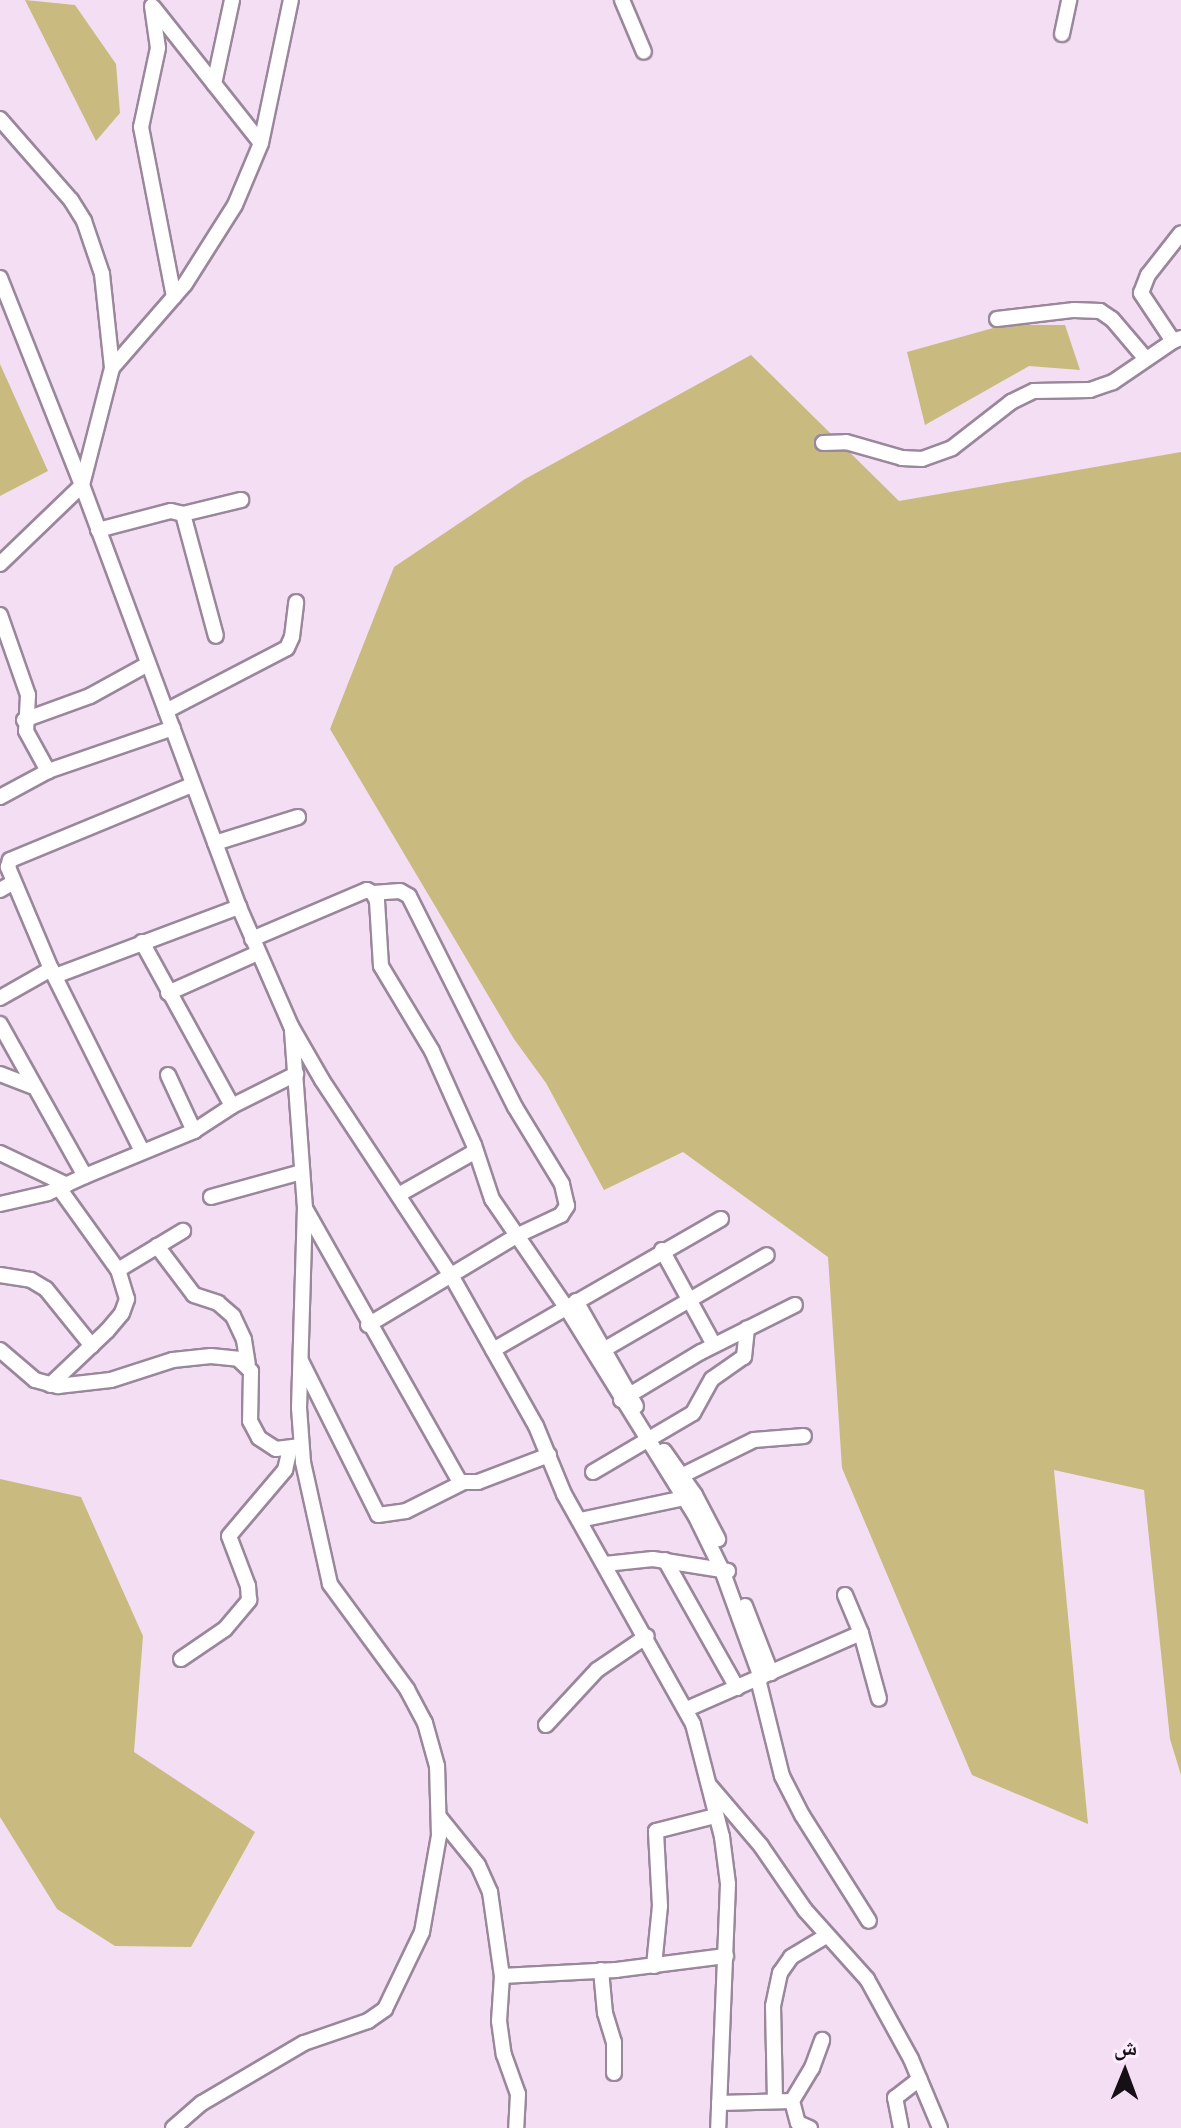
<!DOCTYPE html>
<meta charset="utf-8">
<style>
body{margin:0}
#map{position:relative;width:1181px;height:2128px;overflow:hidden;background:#f3def3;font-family:"Fira Sans Condensed","Noto Naskh Arabic",sans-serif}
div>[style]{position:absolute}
.green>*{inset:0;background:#c9bb7f}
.roads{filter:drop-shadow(2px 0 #9a879b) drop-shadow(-2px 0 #9a879b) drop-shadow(0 2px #9a879b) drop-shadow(0 -2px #9a879b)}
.minor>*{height:14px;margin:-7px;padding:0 7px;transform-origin:7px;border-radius:7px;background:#fff}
span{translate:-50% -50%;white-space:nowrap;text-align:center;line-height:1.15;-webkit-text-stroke:8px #feedfe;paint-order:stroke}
.north{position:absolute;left:1085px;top:2032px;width:80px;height:80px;-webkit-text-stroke:6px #feedfe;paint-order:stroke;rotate:1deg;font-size:22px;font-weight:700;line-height:32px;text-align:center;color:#160f16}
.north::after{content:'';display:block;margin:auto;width:28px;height:36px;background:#160f16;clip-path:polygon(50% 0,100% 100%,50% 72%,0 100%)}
</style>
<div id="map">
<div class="green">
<i style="clip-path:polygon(25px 0,75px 5px,116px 64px,120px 113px,96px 141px)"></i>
<i style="clip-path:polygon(1004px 325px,1065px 325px,1080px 370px,1029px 366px,925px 425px,907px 352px)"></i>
<i style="clip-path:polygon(751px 355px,899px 501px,1181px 452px,1181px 1775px,1170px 1739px,1144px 1490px,1054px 1470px,1088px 1824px,972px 1775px,842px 1468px,828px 1257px,683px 1152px,604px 1190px,546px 1083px,514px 1039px,330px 729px,394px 567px,525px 479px)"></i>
<i style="clip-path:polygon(0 364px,48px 471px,0 496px)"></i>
<i style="clip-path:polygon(0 1479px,81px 1497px,143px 1636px,134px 1752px,255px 1832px,191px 1947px,115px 1946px,57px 1909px,0 1817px)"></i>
</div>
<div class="roads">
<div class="minor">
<i style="left:622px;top:0;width:56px;rotate:67.1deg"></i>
<i style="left:152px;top:6px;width:42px;rotate:81.9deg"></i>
<i style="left:158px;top:48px;width:81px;rotate:102.1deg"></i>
<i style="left:141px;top:127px;width:173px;rotate:79deg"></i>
<i style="left:154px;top:8px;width:172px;rotate:51.6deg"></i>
<i style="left:1062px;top:34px;width:35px;rotate:-78deg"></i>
<i style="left:214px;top:84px;width:86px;rotate:-77.9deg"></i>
<i style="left:0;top:119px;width:108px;rotate:48.8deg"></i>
<i style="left:71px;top:200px;width:25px;rotate:58deg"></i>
<i style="left:84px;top:221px;width:56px;rotate:71.2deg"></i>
<i style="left:102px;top:274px;width:95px;rotate:83.9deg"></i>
<i style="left:0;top:278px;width:223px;rotate:68.4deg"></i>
<i style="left:82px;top:485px;width:450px;rotate:69.6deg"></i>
<i style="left:239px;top:907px;width:130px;rotate:66.4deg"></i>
<i style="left:291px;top:1026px;width:62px;rotate:60.1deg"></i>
<i style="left:322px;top:1080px;width:236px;rotate:56.6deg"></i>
<i style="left:452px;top:1277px;width:171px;rotate:60.6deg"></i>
<i style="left:536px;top:1426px;width:74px;rotate:67.6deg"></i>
<i style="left:564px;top:1494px;width:264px;rotate:60.7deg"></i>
<i style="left:693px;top:1724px;width:117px;rotate:75.6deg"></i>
<i style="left:722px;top:1837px;width:47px;rotate:82.7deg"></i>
<i style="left:728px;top:1884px;width:244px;rotate:92.3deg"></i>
<i style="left:997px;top:319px;width:78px;rotate:-6.7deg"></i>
<i style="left:1074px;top:310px;width:26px;rotate:2deg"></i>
<i style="left:1100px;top:311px;width:14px;rotate:34deg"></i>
<i style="left:1112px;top:319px;width:52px;rotate:49.6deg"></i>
<i style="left:1181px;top:338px;width:9px;rotate:159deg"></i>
<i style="left:1173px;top:341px;width:58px;rotate:-123.7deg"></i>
<i style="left:1141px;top:293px;width:19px;rotate:-69deg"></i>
<i style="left:1148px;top:275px;width:53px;rotate:-51.8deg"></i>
<i style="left:823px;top:443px;width:23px;rotate:-2deg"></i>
<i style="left:846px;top:442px;width:58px;rotate:15.9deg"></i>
<i style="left:902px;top:458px;width:20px;rotate:3deg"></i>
<i style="left:922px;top:459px;width:32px;rotate:-20deg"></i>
<i style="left:952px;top:448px;width:75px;rotate:-37.9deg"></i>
<i style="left:1011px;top:402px;width:25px;rotate:-26deg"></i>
<i style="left:1034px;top:391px;width:56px;rotate:-1deg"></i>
<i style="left:1090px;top:390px;width:24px;rotate:-19deg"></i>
<i style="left:1113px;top:382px;width:73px;rotate:-34.3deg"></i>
<i style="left:183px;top:514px;width:60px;rotate:-13.6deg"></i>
<i style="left:98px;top:530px;width:75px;rotate:-14.6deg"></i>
<i style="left:171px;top:511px;width:12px;rotate:14deg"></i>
<i style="left:183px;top:514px;width:126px;rotate:74.9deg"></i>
<i style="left:0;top:564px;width:114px;rotate:-43.9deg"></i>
<i style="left:82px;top:485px;width:121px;rotate:-75.6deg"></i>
<i style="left:112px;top:368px;width:111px;rotate:-49deg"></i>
<i style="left:185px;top:284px;width:93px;rotate:-57.7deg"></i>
<i style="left:235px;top:205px;width:67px;rotate:-67.2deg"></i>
<i style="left:261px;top:143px;width:146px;rotate:-78.2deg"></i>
<i style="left:0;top:615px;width:85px;rotate:70.7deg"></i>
<i style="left:28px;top:695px;width:36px;rotate:93deg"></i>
<i style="left:26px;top:731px;width:46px;rotate:61.2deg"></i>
<i style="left:166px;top:711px;width:136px;rotate:-27.5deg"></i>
<i style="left:287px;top:648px;width:12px;rotate:-66deg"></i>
<i style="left:292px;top:637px;width:35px;rotate:-83deg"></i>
<i style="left:24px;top:720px;width:70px;rotate:-20deg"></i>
<i style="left:90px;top:696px;width:66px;rotate:-28.9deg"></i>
<i style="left:0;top:797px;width:55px;rotate:-28.4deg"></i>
<i style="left:48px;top:771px;width:132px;rotate:-19deg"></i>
<i style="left:215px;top:843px;width:87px;rotate:-17.4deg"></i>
<i style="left:0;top:890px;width:16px;rotate:-30deg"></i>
<i style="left:252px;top:939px;width:125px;rotate:-23.1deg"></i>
<i style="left:367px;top:890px;width:7px;rotate:27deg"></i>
<i style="left:373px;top:893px;width:9px;rotate:63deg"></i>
<i style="left:377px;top:901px;width:65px;rotate:86.5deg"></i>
<i style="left:381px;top:966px;width:99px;rotate:59deg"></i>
<i style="left:432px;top:1051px;width:103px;rotate:65.9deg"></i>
<i style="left:474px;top:1145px;width:57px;rotate:71.6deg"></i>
<i style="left:492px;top:1199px;width:131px;rotate:55.6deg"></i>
<i style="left:566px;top:1307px;width:245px;rotate:58.2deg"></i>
<i style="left:695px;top:1515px;width:61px;rotate:63.9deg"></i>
<i style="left:722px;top:1570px;width:115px;rotate:70.1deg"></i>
<i style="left:142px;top:942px;width:187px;rotate:61.2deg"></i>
<i style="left:55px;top:976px;width:197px;rotate:-20.6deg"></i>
<i style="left:168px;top:993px;width:98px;rotate:-24deg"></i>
<i style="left:0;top:998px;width:59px;rotate:-29.6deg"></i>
<i style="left:0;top:1024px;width:174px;rotate:60.8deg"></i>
<i style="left:85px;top:1176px;width:118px;rotate:-22.4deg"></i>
<i style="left:194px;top:1131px;width:45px;rotate:-33.3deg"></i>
<i style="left:232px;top:1106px;width:72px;rotate:-26.6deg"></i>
<i style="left:0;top:1074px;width:34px;rotate:21deg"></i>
<i style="left:168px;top:1075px;width:62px;rotate:65.1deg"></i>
<i style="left:142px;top:1151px;width:203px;rotate:-116.6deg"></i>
<i style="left:51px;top:969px;width:111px;rotate:-112.9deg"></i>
<i style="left:8px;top:867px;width:7px;rotate:-74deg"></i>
<i style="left:10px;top:860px;width:197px;rotate:-22.4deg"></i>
<i style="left:0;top:1153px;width:74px;rotate:25.5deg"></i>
<i style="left:400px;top:1194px;width:87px;rotate:-29.5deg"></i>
<i style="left:211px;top:1197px;width:94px;rotate:-15.4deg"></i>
<i style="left:0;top:1204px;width:49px;rotate:-12.9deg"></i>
<i style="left:48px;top:1193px;width:41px;rotate:-24.7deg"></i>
<i style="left:306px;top:1210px;width:313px;rotate:60.5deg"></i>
<i style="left:460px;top:1482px;width:18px"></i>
<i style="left:478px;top:1482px;width:76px;rotate:-20.8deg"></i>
<i style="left:157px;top:1246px;width:61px;rotate:52.9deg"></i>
<i style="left:194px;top:1295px;width:25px;rotate:18deg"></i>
<i style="left:218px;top:1303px;width:20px;rotate:41deg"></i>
<i style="left:233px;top:1316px;width:26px;rotate:65deg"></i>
<i style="left:244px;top:1340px;width:24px;rotate:81deg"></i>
<i style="left:662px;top:1250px;width:108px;rotate:61.3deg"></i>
<i style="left:118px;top:1270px;width:76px;rotate:-31deg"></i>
<i style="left:0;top:1275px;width:31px;rotate:9deg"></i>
<i style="left:31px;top:1280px;width:17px;rotate:31deg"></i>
<i style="left:46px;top:1289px;width:73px;rotate:51.1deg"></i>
<i style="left:576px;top:1301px;width:121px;rotate:60.3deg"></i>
<i style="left:368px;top:1325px;width:173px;rotate:-31deg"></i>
<i style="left:516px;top:1236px;width:50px;rotate:-25deg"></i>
<i style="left:561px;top:1215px;width:11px;rotate:-56deg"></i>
<i style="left:567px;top:1206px;width:23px;rotate:-103deg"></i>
<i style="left:562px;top:1184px;width:90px;rotate:-121.4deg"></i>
<i style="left:515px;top:1107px;width:236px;rotate:-116.7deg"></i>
<i style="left:409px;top:896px;width:10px;rotate:-151deg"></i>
<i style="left:400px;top:891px;width:27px;rotate:176deg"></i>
<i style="left:0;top:1350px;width:46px;rotate:40.6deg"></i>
<i style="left:35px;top:1380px;width:24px;rotate:15deg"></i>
<i style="left:58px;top:1386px;width:53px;rotate:-6.5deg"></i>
<i style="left:111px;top:1380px;width:65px;rotate:-17.9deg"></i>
<i style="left:173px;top:1360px;width:38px;rotate:-6deg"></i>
<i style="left:211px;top:1356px;width:27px;rotate:6deg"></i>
<i style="left:238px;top:1359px;width:18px;rotate:43deg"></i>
<i style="left:251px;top:1371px;width:50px;rotate:91.1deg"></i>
<i style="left:250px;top:1421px;width:19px;rotate:62deg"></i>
<i style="left:259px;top:1438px;width:20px;rotate:33deg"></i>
<i style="left:276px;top:1449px;width:25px;rotate:-7deg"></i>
<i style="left:493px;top:1350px;width:263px;rotate:-29.9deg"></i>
<i style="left:598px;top:1353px;width:195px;rotate:-30.1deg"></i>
<i style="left:301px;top:1361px;width:172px;rotate:63.4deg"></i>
<i style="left:378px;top:1515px;width:28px;rotate:-8deg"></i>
<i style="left:406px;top:1511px;width:63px;rotate:-26.6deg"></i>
<i style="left:50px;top:1385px;width:79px;rotate:-43.5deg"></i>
<i style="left:107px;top:1331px;width:23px;rotate:-50deg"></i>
<i style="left:122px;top:1313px;width:15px;rotate:-70deg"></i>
<i style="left:127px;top:1299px;width:30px;rotate:-107deg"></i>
<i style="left:118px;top:1270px;width:101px;rotate:-125.7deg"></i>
<i style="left:621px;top:1400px;width:93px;rotate:-31deg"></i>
<i style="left:701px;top:1352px;width:105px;rotate:-26.6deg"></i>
<i style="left:664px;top:1451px;width:54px;rotate:54.8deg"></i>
<i style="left:695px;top:1495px;width:50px;rotate:62.4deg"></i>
<i style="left:593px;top:1472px;width:116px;rotate:-30.5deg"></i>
<i style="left:693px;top:1413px;width:39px;rotate:-61deg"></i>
<i style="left:712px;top:1379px;width:39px;rotate:-35deg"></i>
<i style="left:744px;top:1357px;width:29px;rotate:-84deg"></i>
<i style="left:681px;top:1476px;width:81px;rotate:-26.3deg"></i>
<i style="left:754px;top:1440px;width:50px;rotate:-4.6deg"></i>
<i style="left:580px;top:1520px;width:111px;rotate:-11.9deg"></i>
<i style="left:665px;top:1560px;width:147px;rotate:60.6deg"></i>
<i style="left:605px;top:1564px;width:48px;rotate:-5.9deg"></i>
<i style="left:653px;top:1559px;width:76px;rotate:9.1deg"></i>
<i style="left:845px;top:1595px;width:41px;rotate:67.2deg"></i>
<i style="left:861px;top:1633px;width:68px;rotate:74.7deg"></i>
<i style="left:745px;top:1606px;width:72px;rotate:68.8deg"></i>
<i style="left:181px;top:1659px;width:53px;rotate:-34.3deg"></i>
<i style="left:225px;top:1629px;width:38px;rotate:-50deg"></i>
<i style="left:249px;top:1600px;width:14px;rotate:-94deg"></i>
<i style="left:248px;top:1586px;width:53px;rotate:-110.8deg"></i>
<i style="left:229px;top:1536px;width:87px;rotate:-49.7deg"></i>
<i style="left:285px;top:1470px;width:22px;rotate:-77deg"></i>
<i style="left:758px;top:1679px;width:100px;rotate:76.1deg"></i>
<i style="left:782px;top:1776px;width:44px;rotate:62.9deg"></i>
<i style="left:802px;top:1815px;width:125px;rotate:57.7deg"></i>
<i style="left:687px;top:1709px;width:190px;rotate:-23.6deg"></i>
<i style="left:546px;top:1725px;width:75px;rotate:-47.2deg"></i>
<i style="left:597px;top:1670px;width:60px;rotate:-34.2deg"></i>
<i style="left:710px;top:1786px;width:79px;rotate:49.6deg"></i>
<i style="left:761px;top:1846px;width:78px;rotate:55.5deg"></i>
<i style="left:805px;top:1910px;width:93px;rotate:48.1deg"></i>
<i style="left:867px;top:1979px;width:91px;rotate:61.2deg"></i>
<i style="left:911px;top:2059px;width:75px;rotate:67.2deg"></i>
<i style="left:440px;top:1818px;width:60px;rotate:51deg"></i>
<i style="left:478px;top:1865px;width:30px;rotate:66deg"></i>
<i style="left:490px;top:1892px;width:85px;rotate:81.9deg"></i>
<i style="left:502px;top:1976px;width:45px;rotate:93.8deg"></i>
<i style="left:499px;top:2021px;width:34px;rotate:82deg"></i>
<i style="left:504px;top:2055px;width:41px;rotate:70.3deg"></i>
<i style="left:518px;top:2094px;width:34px;rotate:93deg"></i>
<i style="left:654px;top:1966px;width:60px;rotate:-84.3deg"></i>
<i style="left:660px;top:1906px;width:75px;rotate:-93.1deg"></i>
<i style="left:656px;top:1831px;width:61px;rotate:-14.3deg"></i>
<i style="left:601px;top:1970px;width:43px;rotate:84.7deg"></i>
<i style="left:605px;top:2013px;width:30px;rotate:73deg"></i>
<i style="left:614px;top:2042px;width:31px;rotate:90deg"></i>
<i style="left:502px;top:1976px;width:114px;rotate:-3deg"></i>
<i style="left:616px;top:1970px;width:111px;rotate:-7.3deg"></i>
<i style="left:775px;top:2101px;width:95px;rotate:-91.2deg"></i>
<i style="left:773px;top:2006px;width:34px;rotate:-78deg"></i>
<i style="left:780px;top:1973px;width:19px;rotate:-55deg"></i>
<i style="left:791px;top:1957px;width:41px;rotate:-31deg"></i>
<i style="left:792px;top:2101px;width:39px;rotate:-59deg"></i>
<i style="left:812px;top:2068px;width:30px;rotate:-70deg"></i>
<i style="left:719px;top:2103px;width:73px;rotate:-1.6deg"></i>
<i style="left:792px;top:2101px;width:23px;rotate:75deg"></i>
<i style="left:798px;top:2123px;width:13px;rotate:23deg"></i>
<i style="left:173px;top:2128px;width:38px;rotate:-41deg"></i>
<i style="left:202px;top:2103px;width:118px;rotate:-30.5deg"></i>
<i style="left:304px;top:2043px;width:68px;rotate:-19deg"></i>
<i style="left:368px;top:2021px;width:21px;rotate:-35deg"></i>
<i style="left:385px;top:2009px;width:85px;rotate:-64.3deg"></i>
<i style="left:422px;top:1932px;width:97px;rotate:-80deg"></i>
<i style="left:439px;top:1836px;width:70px;rotate:-91.6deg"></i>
<i style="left:437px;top:1766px;width:45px;rotate:-105.6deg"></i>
<i style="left:425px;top:1723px;width:38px;rotate:-118deg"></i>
<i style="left:407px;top:1689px;width:130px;rotate:-126.3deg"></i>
<i style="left:330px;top:1584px;width:125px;rotate:-102.5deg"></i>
<i style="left:303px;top:1462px;width:54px;rotate:-94.2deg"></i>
<i style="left:299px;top:1408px;width:200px;rotate:-88.3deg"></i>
<i style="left:305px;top:1208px;width:178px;rotate:-94.2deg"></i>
<i style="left:901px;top:2128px;width:31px;rotate:-101deg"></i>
<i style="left:895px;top:2098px;width:31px;rotate:-38deg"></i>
</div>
</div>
<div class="north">ش</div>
</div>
